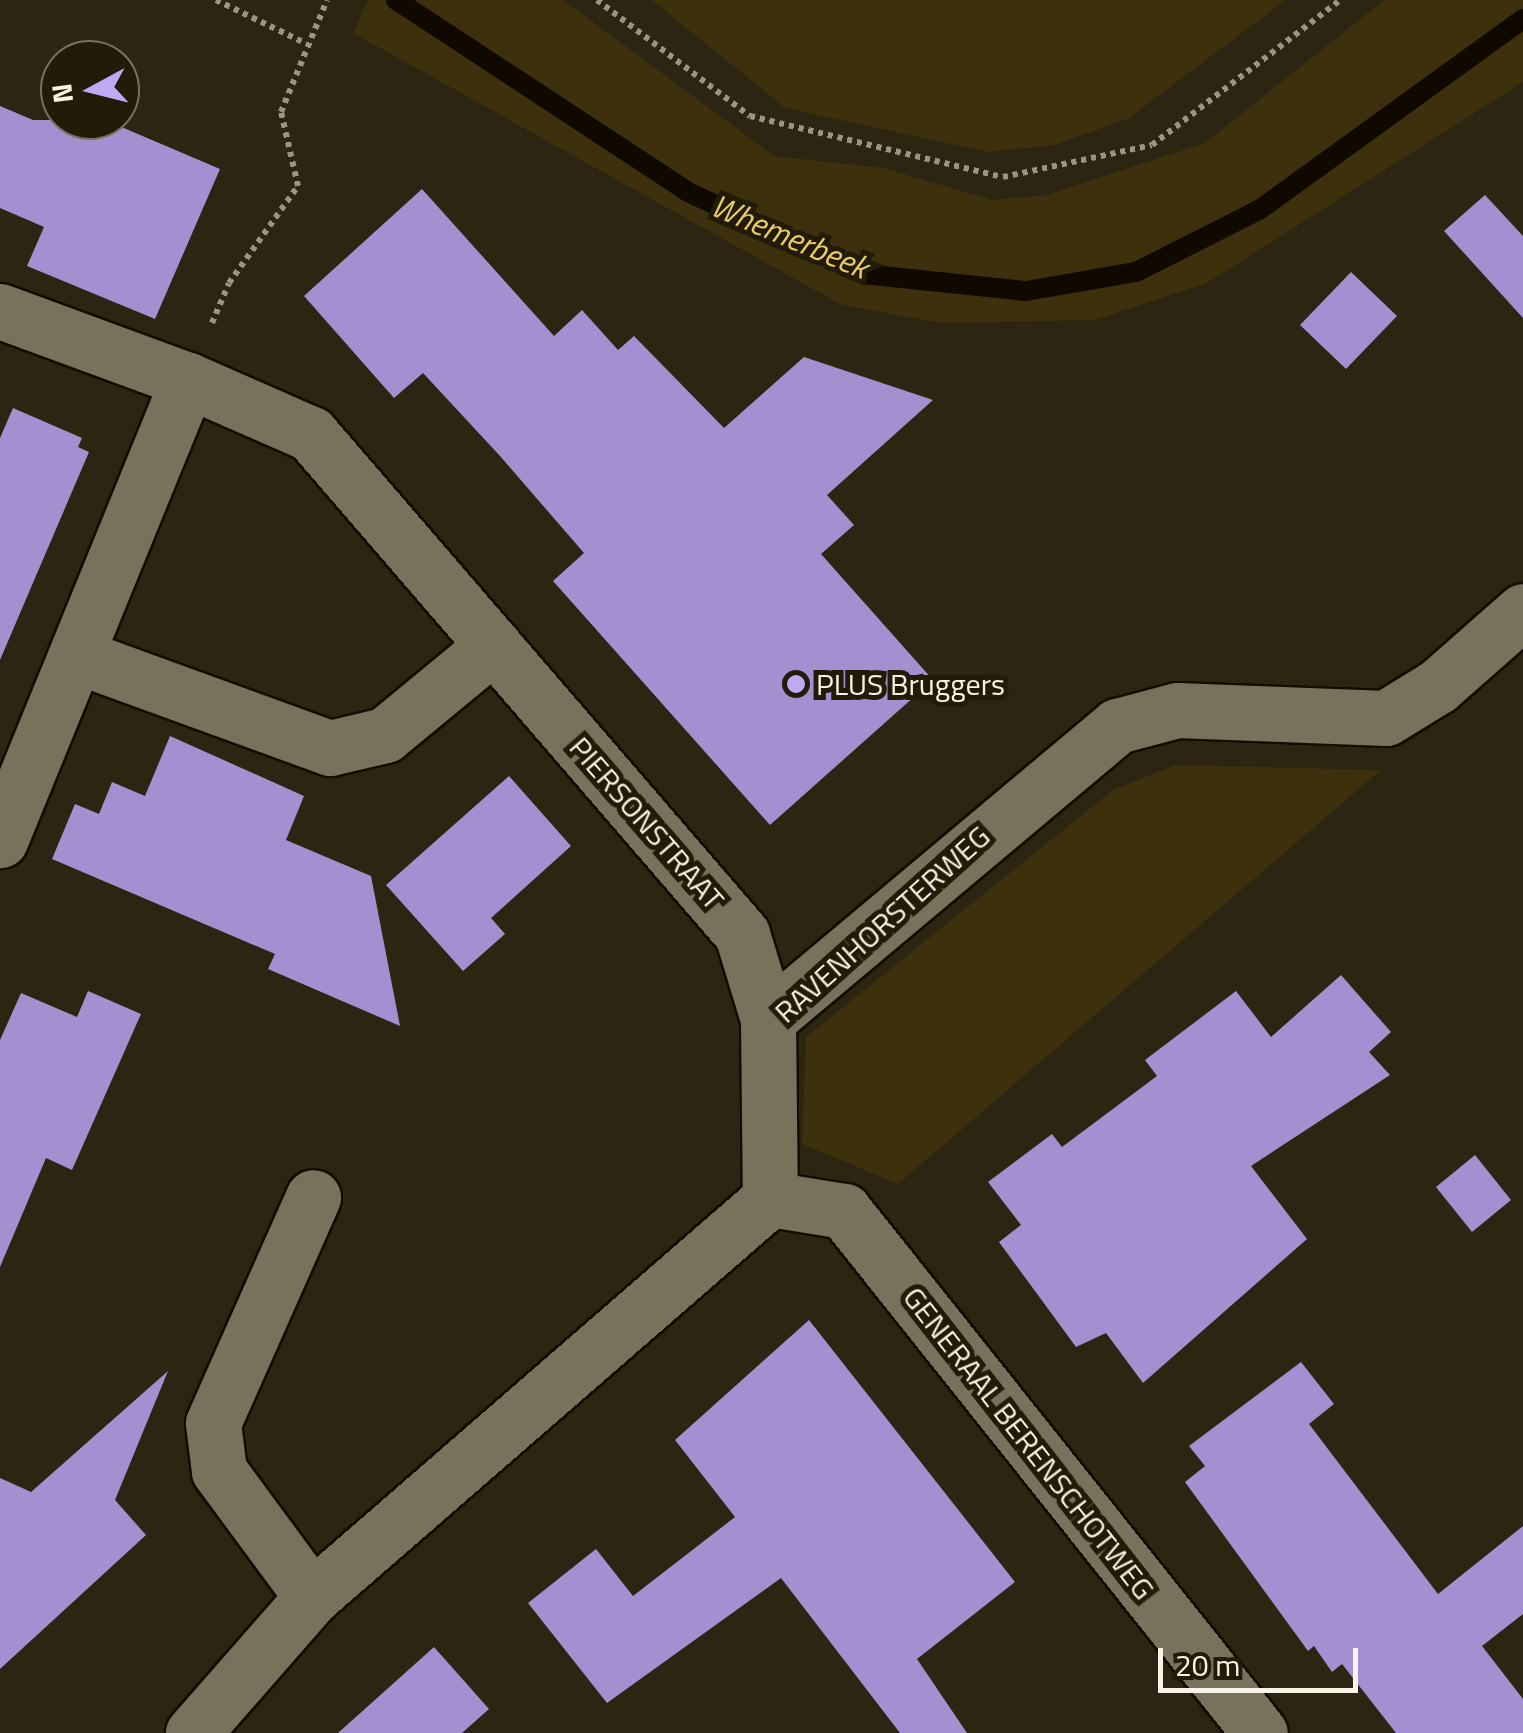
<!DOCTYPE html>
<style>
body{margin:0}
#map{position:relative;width:1523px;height:1733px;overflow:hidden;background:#2b2511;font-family:"Titillium Web",sans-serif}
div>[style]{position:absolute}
.green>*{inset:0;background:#3c310c}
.stream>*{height:20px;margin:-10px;padding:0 10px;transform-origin:10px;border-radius:10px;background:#100900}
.building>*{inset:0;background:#a290d0}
.path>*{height:6px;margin-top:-3px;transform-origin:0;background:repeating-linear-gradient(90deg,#999484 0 5px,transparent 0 10px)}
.roads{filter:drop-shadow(2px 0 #130d00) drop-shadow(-2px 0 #130d00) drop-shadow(0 2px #130d00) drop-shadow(0 -2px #130d00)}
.minor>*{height:55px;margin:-27.5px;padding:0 27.5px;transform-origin:27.5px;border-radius:27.5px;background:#78715b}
.dots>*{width:28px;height:28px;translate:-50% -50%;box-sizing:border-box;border:5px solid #211b08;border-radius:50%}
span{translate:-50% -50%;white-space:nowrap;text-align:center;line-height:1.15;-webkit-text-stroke:10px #211b08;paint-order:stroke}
.poi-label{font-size:30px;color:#f7f3e7}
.left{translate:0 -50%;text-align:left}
.street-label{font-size:30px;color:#f7f3e7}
.water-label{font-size:32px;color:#e9cb66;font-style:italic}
.north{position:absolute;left:40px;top:40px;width:100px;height:100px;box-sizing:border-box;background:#211b08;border:2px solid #777161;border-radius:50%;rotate:263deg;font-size:28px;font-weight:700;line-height:40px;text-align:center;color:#f7f3e7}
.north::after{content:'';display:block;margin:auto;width:35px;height:45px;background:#bea9f4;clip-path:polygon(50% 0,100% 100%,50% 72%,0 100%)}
.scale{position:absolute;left:1158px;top:1648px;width:200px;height:45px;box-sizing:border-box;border:5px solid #f7f3e7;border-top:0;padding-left:12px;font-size:30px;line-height:35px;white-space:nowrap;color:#f7f3e7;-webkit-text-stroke:8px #211b08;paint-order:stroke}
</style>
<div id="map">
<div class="green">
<i style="clip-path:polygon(368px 0,563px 0,774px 156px,884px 168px,992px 200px,1046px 195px,1205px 143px,1384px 0,1523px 0,1523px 82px,1207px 283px,1095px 320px,942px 323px,842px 305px,353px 33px)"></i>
<i style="clip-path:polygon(652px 0,1286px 0,1129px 118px,1055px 145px,987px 152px,785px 108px)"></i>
<i style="clip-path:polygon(1175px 765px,1381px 770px,898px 1184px,802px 1144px,806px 1037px,1113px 790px)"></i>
</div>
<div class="stream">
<i style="left:396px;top:0;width:349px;rotate:33.3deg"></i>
<i style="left:688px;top:192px;width:193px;rotate:25.1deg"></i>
<i style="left:863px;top:274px;width:164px;rotate:6deg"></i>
<i style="left:1026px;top:291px;width:112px;rotate:-9.8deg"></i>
<i style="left:1136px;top:272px;width:138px;rotate:-26.8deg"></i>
<i style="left:1259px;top:210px;width:326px;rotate:-35.9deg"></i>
</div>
<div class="building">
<i style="clip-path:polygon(0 106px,33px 120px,105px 120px,220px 169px,155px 319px,27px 266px,44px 227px,0 208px)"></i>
<i style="clip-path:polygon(422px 189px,554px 336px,582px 310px,618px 350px,634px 336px,724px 428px,804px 357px,933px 400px,827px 495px,854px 525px,821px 554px,933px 680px,770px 825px,553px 581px,584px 553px,500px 456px,423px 373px,394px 398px,304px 296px)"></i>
<i style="clip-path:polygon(1485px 195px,1523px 236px,1523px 318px,1444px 231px)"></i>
<i style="clip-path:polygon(1351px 272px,1397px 316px,1346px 369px,1300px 325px)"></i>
<i style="clip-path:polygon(13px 408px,82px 438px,78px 447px,89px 452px,0 660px,0 438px)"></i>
<i style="clip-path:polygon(170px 736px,304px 796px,286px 840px,371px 876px,400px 1026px,268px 969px,275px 954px,52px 859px,75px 804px,99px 814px,112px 782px,145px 796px)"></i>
<i style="clip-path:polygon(509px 776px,571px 846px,491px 918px,505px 934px,463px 971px,386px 885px)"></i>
<i style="clip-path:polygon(1341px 975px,1391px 1032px,1369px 1052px,1390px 1075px,1251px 1166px,1307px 1239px,1143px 1383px,1106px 1333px,1076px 1347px,999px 1242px,1021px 1225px,988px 1182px,1052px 1134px,1062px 1147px,1157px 1076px,1145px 1060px,1236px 991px,1271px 1037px)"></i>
<i style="clip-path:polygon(88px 991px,141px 1014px,72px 1170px,46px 1158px,0 1267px,0 1040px,21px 993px,77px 1017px)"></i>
<i style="clip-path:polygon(1475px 1155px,1511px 1200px,1472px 1232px,1436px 1187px)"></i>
<i style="clip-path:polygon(809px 1320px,1015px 1582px,917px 1659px,967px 1733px,900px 1733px,781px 1578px,607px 1703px,528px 1603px,596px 1549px,633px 1596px,735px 1517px,675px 1440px)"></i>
<i style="clip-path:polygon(1301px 1362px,1334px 1404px,1309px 1424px,1438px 1594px,1523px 1526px,1523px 1614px,1482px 1646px,1523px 1699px,1523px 1733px,1396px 1733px,1342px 1664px,1332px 1672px,1314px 1646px,1308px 1651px,1185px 1482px,1205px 1466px,1189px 1446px)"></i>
<i style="clip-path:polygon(168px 1371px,115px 1500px,146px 1535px,0 1669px,0 1478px,31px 1492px)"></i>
<i style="clip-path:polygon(434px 1647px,489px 1709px,462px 1733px,338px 1733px)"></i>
</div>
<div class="path">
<i style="left:216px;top:0;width:97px;rotate:25.8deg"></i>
<i style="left:597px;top:0;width:192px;rotate:37.2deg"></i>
<i style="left:750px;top:116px;width:260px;rotate:13.6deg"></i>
<i style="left:1003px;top:177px;width:152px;rotate:-12.1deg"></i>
<i style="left:1152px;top:145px;width:237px;rotate:-37.6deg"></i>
<i style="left:212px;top:323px;width:43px;rotate:-67deg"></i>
<i style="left:229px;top:283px;width:119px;rotate:-54.6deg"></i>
<i style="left:298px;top:186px;width:76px;rotate:-102.9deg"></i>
<i style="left:281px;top:112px;width:121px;rotate:-67.7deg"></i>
</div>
<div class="roads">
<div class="minor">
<i style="left:0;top:311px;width:200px;rotate:20.2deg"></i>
<i style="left:188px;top:380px;width:497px;rotate:112.2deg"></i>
<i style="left:188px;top:380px;width:134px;rotate:23.7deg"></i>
<i style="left:311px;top:434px;width:660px;rotate:49.24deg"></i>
<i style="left:742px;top:934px;width:89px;rotate:73deg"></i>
<i style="left:768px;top:1019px;width:180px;rotate:89.4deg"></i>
<i style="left:770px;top:1199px;width:607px;rotate:139.01deg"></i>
<i style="left:312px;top:1597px;width:181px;rotate:131.2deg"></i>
<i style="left:77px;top:656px;width:269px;rotate:20deg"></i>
<i style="left:330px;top:748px;width:57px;rotate:-13.3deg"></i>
<i style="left:385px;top:735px;width:141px;rotate:-39.5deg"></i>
<i style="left:768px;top:1019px;width:456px;rotate:-40deg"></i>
<i style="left:1117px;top:726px;width:62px;rotate:-14.9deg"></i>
<i style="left:1177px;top:710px;width:209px;rotate:2.2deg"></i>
<i style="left:1386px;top:718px;width:61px;rotate:-31.6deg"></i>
<i style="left:1438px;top:686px;width:113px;rotate:-41.4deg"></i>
<i style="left:770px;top:1199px;width:75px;rotate:9.2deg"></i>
<i style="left:844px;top:1211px;width:667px;rotate:51.45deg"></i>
<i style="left:312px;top:1597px;width:157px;rotate:-126.4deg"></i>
<i style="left:219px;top:1471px;width:48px;rotate:-97.1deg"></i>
<i style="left:213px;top:1423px;width:247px;rotate:-66.1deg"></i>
</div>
</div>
<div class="dots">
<i style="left:796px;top:684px;background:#bea9f4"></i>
</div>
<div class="poi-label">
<span class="left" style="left:816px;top:684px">PLUS Bruggers</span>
</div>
<div class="street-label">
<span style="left:647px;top:823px;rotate:49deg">PIERSONSTRAAT</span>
<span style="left:882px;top:924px;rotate:-42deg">RAVENHORSTERWEG</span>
<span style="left:1029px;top:1443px;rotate:52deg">GENERAAL BERENSCHOTWEG</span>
</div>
<div class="water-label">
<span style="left:790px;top:236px;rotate:23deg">Whemerbeek</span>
</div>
<div class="north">N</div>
<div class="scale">20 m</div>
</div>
